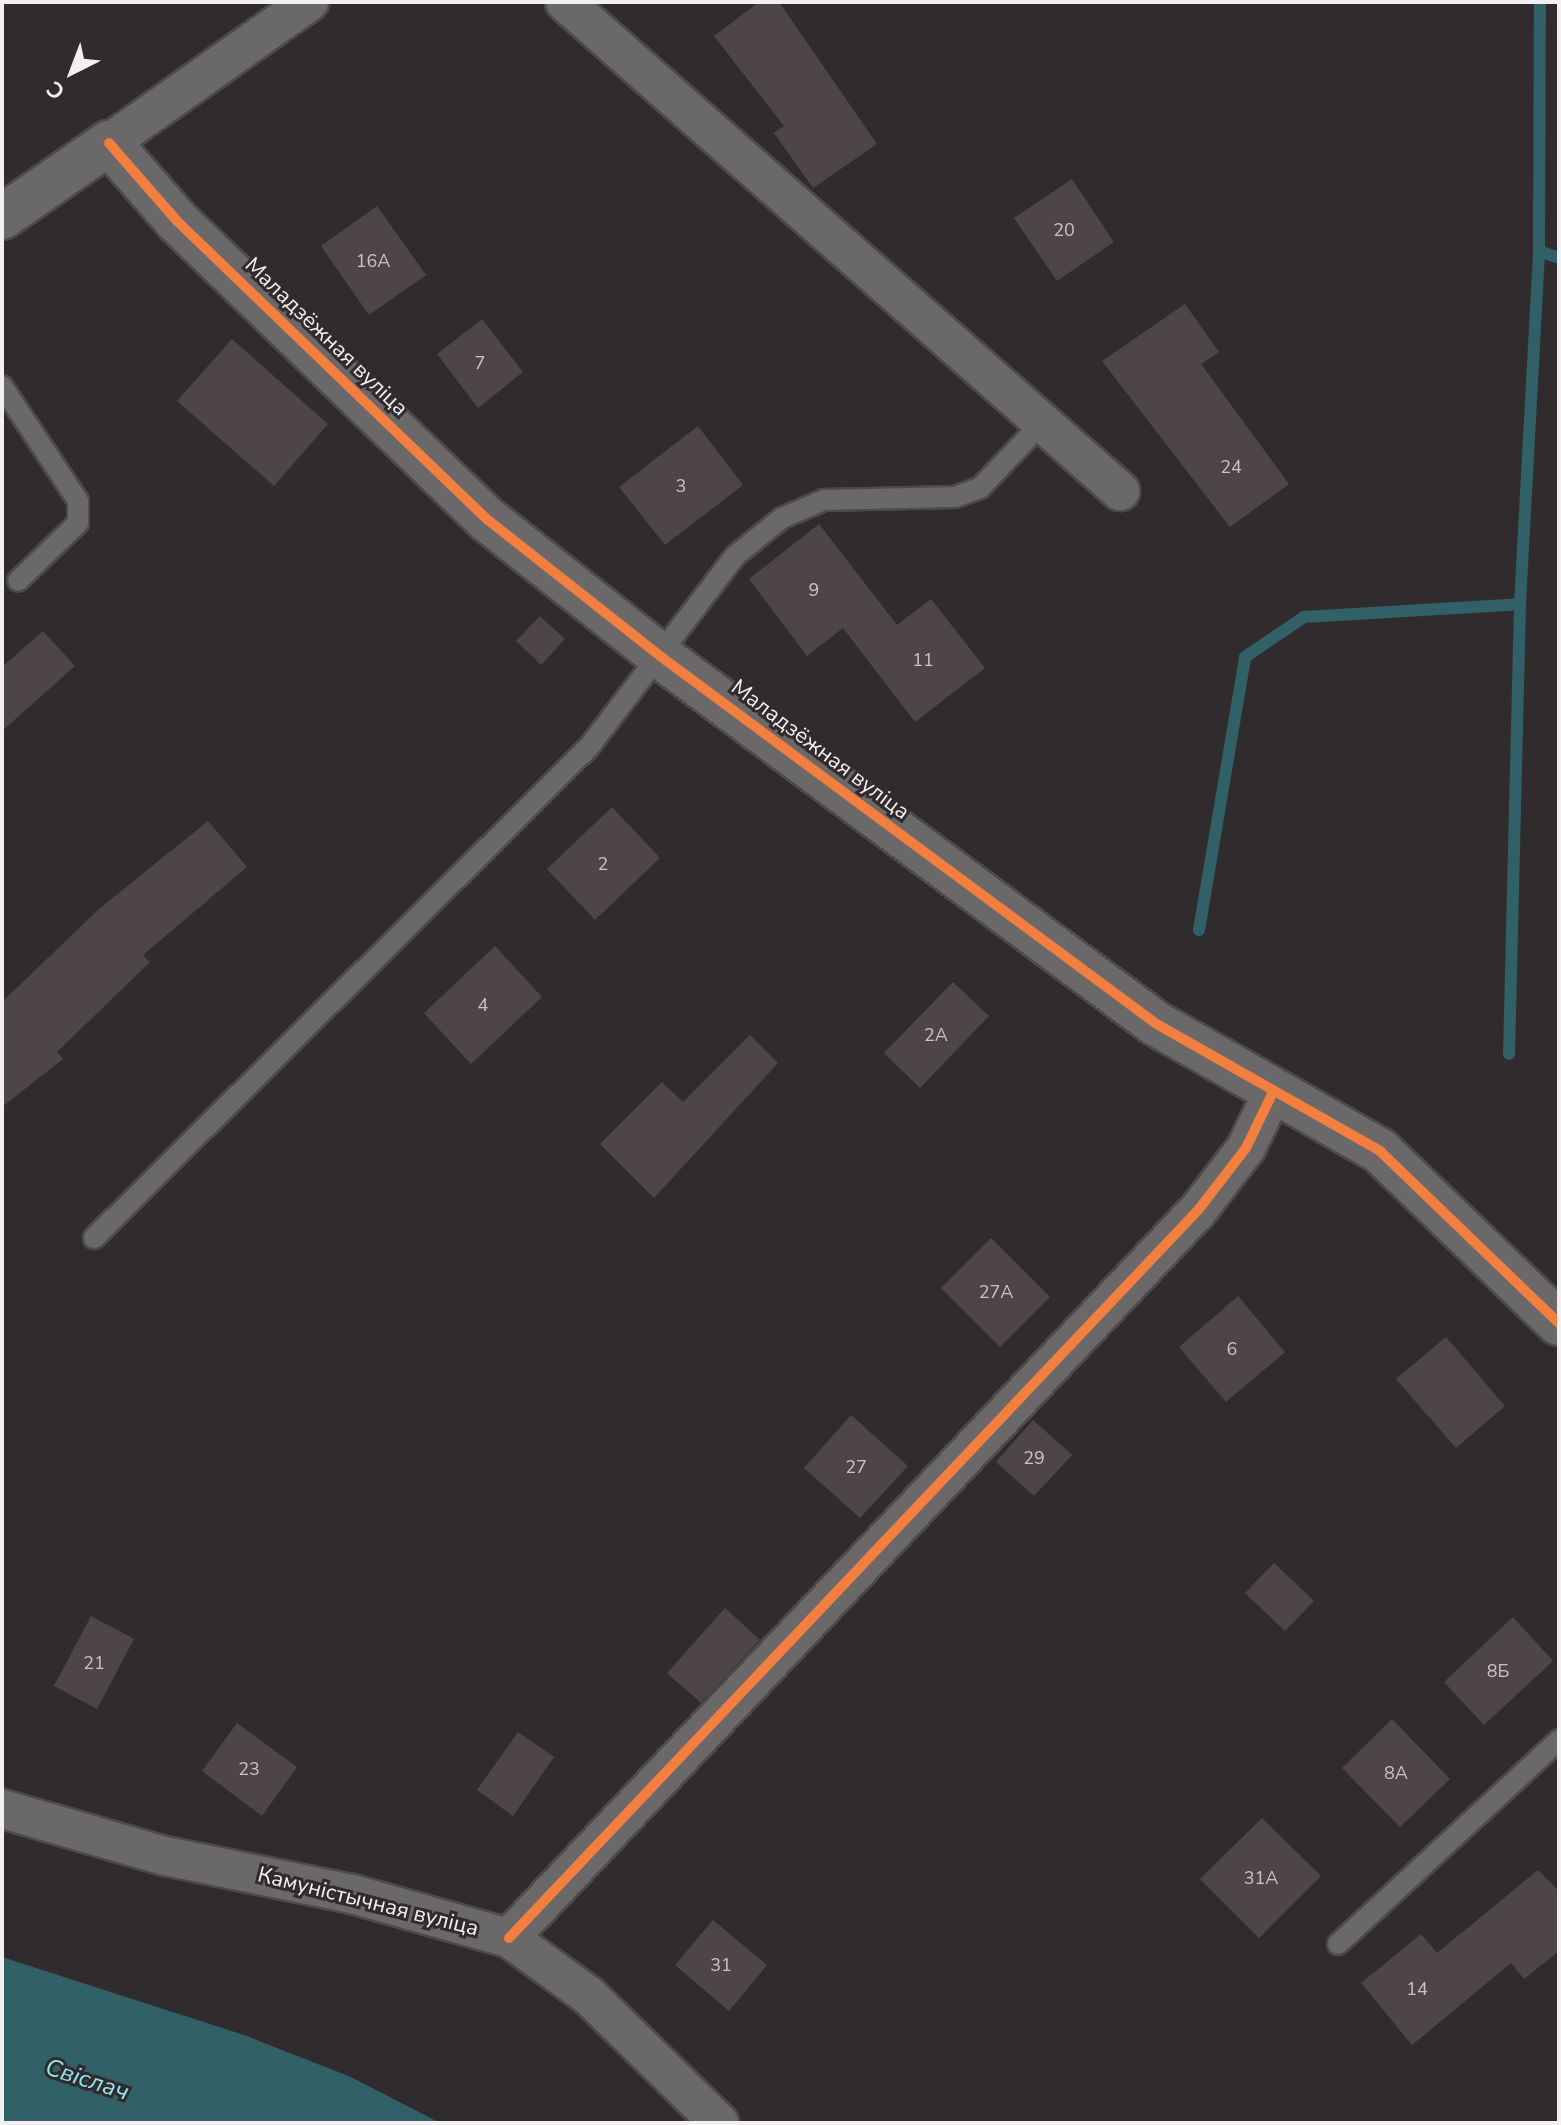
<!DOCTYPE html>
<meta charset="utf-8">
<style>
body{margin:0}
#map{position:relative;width:1561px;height:2125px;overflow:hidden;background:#302c2e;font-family:"Nunito Sans",sans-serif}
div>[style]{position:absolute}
.water>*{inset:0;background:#316166}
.stream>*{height:12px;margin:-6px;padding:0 6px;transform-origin:6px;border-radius:6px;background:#316166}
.building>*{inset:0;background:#4e454a}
.roads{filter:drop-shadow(2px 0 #4c4a4b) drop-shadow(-2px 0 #4c4a4b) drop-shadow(0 2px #4c4a4b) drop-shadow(0 -2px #4c4a4b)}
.lane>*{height:20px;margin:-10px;padding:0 10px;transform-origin:10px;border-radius:10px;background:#6a6869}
.street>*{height:38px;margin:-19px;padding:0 19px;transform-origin:19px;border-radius:19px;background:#6a6869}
.secondary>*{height:44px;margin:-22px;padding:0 22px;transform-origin:22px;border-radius:22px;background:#6a6869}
.cycleway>*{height:10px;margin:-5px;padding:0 5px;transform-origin:5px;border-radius:5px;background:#f27e40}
span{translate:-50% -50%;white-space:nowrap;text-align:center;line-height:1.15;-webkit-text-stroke:6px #312b2e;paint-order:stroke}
.number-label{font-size:18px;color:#cac5c8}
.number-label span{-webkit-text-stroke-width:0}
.street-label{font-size:22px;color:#f3f0f2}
.water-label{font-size:24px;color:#8ee7f2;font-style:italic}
.frame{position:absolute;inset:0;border:4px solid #f3f0f2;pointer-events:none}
.north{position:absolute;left:32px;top:32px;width:80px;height:80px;-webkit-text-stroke:6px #312b2e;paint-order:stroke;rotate:222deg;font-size:22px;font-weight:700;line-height:32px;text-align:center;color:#f3f0f2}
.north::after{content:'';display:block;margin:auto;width:28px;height:36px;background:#f3f0f2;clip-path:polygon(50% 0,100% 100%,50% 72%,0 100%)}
</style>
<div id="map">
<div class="water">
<i style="clip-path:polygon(2px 1957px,244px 2035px,351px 2077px,440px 2123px,2px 2123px)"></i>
</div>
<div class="stream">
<i style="left:1539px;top:251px;width:21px;rotate:19deg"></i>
<i style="left:1199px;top:930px;width:277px;rotate:-80.4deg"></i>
<i style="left:1245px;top:657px;width:71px;rotate:-34.1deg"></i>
<i style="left:1304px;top:617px;width:216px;rotate:-3.4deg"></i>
<i style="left:1509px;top:1054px;width:450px;rotate:-88.6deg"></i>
<i style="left:1520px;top:604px;width:354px;rotate:-86.9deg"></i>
<i style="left:1539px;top:251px;width:249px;rotate:-89.8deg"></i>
</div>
<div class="building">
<i style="clip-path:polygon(759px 2px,779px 2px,877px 144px,813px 188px,774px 133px,784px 126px,714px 36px)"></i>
<i style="clip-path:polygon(1072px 179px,1114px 242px,1057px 281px,1014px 218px)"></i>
<i style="clip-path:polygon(377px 206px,426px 275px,369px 315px,321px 246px)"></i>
<i style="clip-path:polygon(1185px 304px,1219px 352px,1201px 364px,1289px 484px,1230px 527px,1102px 361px)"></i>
<i style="clip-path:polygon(482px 319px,523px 372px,478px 408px,437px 354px)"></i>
<i style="clip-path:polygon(232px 339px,328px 424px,274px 486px,177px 401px)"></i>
<i style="clip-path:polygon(698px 426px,743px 485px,665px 545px,619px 487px)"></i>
<i style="clip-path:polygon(819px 524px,897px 625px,931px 599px,985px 668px,915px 722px,843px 628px,807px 656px,749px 579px)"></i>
<i style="clip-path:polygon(540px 616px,565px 639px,541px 665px,516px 641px)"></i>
<i style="clip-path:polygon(43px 631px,75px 666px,2px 731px,2px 667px)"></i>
<i style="clip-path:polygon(612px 807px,660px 858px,595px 920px,547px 869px)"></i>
<i style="clip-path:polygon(208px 821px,247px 867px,143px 955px,150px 962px,57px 1052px,63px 1059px,2px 1107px,2px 1002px,99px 909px)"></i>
<i style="clip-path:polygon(495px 946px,542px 997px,471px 1064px,424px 1013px)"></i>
<i style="clip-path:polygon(953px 982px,989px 1016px,920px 1088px,884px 1053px)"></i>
<i style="clip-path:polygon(750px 1035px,778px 1063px,654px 1198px,600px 1144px,662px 1082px,683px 1102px)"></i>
<i style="clip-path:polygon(991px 1238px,1050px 1297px,1000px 1347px,941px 1288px)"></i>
<i style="clip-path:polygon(1238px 1296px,1285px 1352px,1226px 1402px,1179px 1347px)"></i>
<i style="clip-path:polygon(1446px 1337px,1505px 1406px,1456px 1448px,1396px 1379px)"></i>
<i style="clip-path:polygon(851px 1415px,908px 1466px,860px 1518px,804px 1468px)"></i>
<i style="clip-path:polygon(1033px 1420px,1072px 1455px,1034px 1496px,996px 1462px)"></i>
<i style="clip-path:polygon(1274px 1563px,1314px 1601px,1285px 1631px,1245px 1593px)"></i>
<i style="clip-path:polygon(725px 1608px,760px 1640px,701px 1703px,667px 1673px)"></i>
<i style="clip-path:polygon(91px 1616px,134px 1639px,97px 1709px,54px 1686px)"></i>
<i style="clip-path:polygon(1513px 1617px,1553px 1661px,1484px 1725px,1444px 1682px)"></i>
<i style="clip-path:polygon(1392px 1719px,1450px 1779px,1400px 1827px,1342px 1768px)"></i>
<i style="clip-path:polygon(237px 1723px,297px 1767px,262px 1816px,202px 1771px)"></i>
<i style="clip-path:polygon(518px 1732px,554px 1757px,513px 1816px,477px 1790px)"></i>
<i style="clip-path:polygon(1262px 1818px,1321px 1876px,1259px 1938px,1200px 1879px)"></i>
<i style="clip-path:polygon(1538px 1870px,1559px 1891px,1559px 1951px,1524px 1979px,1511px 1963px,1412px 2045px,1361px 1983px,1421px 1934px,1437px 1953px)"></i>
<i style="clip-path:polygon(713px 1920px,767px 1965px,729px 2011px,675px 1965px)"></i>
</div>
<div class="roads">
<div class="lane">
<i style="left:2px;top:386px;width:138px;rotate:56.5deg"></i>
<i style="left:78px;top:501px;width:22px;rotate:90deg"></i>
<i style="left:78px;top:523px;width:83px;rotate:136deg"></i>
<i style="left:94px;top:1238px;width:697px;rotate:-44.77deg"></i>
<i style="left:589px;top:747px;width:240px;rotate:-52.6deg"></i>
<i style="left:735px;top:556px;width:60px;rotate:-39deg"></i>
<i style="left:782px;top:518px;width:46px;rotate:-23.2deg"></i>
<i style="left:824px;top:500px;width:131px;rotate:-1.3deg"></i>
<i style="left:955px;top:497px;width:27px;rotate:-20deg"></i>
<i style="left:980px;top:488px;width:91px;rotate:-46.3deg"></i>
<i style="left:1338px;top:1944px;width:301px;rotate:-42.7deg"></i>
</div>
<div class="street">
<i style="left:565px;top:2px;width:740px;rotate:41.38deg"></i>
<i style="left:109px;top:143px;width:245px;rotate:-35.2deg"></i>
<i style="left:2px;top:1809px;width:170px;rotate:16.1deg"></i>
<i style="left:165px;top:1856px;width:191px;rotate:11.5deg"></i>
<i style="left:352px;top:1894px;width:163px;rotate:15.7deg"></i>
<i style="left:509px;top:1938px;width:99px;rotate:35.9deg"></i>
<i style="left:589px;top:1996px;width:182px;rotate:44.3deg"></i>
<i style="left:509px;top:1938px;width:1004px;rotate:-46.57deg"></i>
<i style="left:1199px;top:1209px;width:77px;rotate:-52.4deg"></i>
<i style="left:1246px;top:1148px;width:64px;rotate:-64.2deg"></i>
</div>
<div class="secondary">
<i style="left:2px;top:217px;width:130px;rotate:-34.7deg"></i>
<i style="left:109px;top:143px;width:103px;rotate:48.9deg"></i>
<i style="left:177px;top:221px;width:431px;rotate:43.9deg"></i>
<i style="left:488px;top:520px;width:219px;rotate:38.3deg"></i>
<i style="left:660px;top:656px;width:616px;rotate:36.55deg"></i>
<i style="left:1155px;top:1023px;width:259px;rotate:29.6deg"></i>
<i style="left:1380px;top:1151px;width:248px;rotate:43.9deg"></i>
</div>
</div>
<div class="cycleway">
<i style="left:109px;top:143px;width:103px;rotate:48.9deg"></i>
<i style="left:177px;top:221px;width:431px;rotate:43.9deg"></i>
<i style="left:488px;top:520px;width:219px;rotate:38.3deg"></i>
<i style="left:660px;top:656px;width:616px;rotate:36.55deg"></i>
<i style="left:1155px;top:1023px;width:259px;rotate:29.6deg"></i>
<i style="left:1380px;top:1151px;width:248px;rotate:43.9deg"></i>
<i style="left:509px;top:1938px;width:1004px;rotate:-46.57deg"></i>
<i style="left:1199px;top:1209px;width:77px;rotate:-52.4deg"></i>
<i style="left:1246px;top:1148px;width:64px;rotate:-64.2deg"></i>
</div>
<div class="number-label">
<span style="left:1064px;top:230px">20</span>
<span style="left:373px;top:261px">16А</span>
<span style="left:480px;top:363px">7</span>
<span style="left:1231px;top:467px">24</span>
<span style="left:681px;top:486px">3</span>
<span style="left:814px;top:590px">9</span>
<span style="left:923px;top:660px">11</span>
<span style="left:603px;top:864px">2</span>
<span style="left:483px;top:1005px">4</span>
<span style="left:936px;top:1035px">2А</span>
<span style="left:996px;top:1292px">27А</span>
<span style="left:1232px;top:1349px">6</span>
<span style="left:1034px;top:1458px">29</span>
<span style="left:856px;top:1467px">27</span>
<span style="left:94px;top:1663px">21</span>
<span style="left:1498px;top:1671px">8Б</span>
<span style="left:249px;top:1769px">23</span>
<span style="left:1396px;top:1773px">8А</span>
<span style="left:1261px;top:1878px">31А</span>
<span style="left:721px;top:1965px">31</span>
<span style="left:1417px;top:1989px">14</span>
</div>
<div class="street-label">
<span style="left:326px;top:337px;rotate:44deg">Маладзёжная вуліца</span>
<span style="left:820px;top:750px;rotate:37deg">Маладзёжная вуліца</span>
<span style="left:368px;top:1902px;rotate:14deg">Камуністычная вуліца</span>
</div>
<div class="water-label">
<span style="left:87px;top:2080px;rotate:18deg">Свіслач</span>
</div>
<div class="frame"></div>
<div class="north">С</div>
</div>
